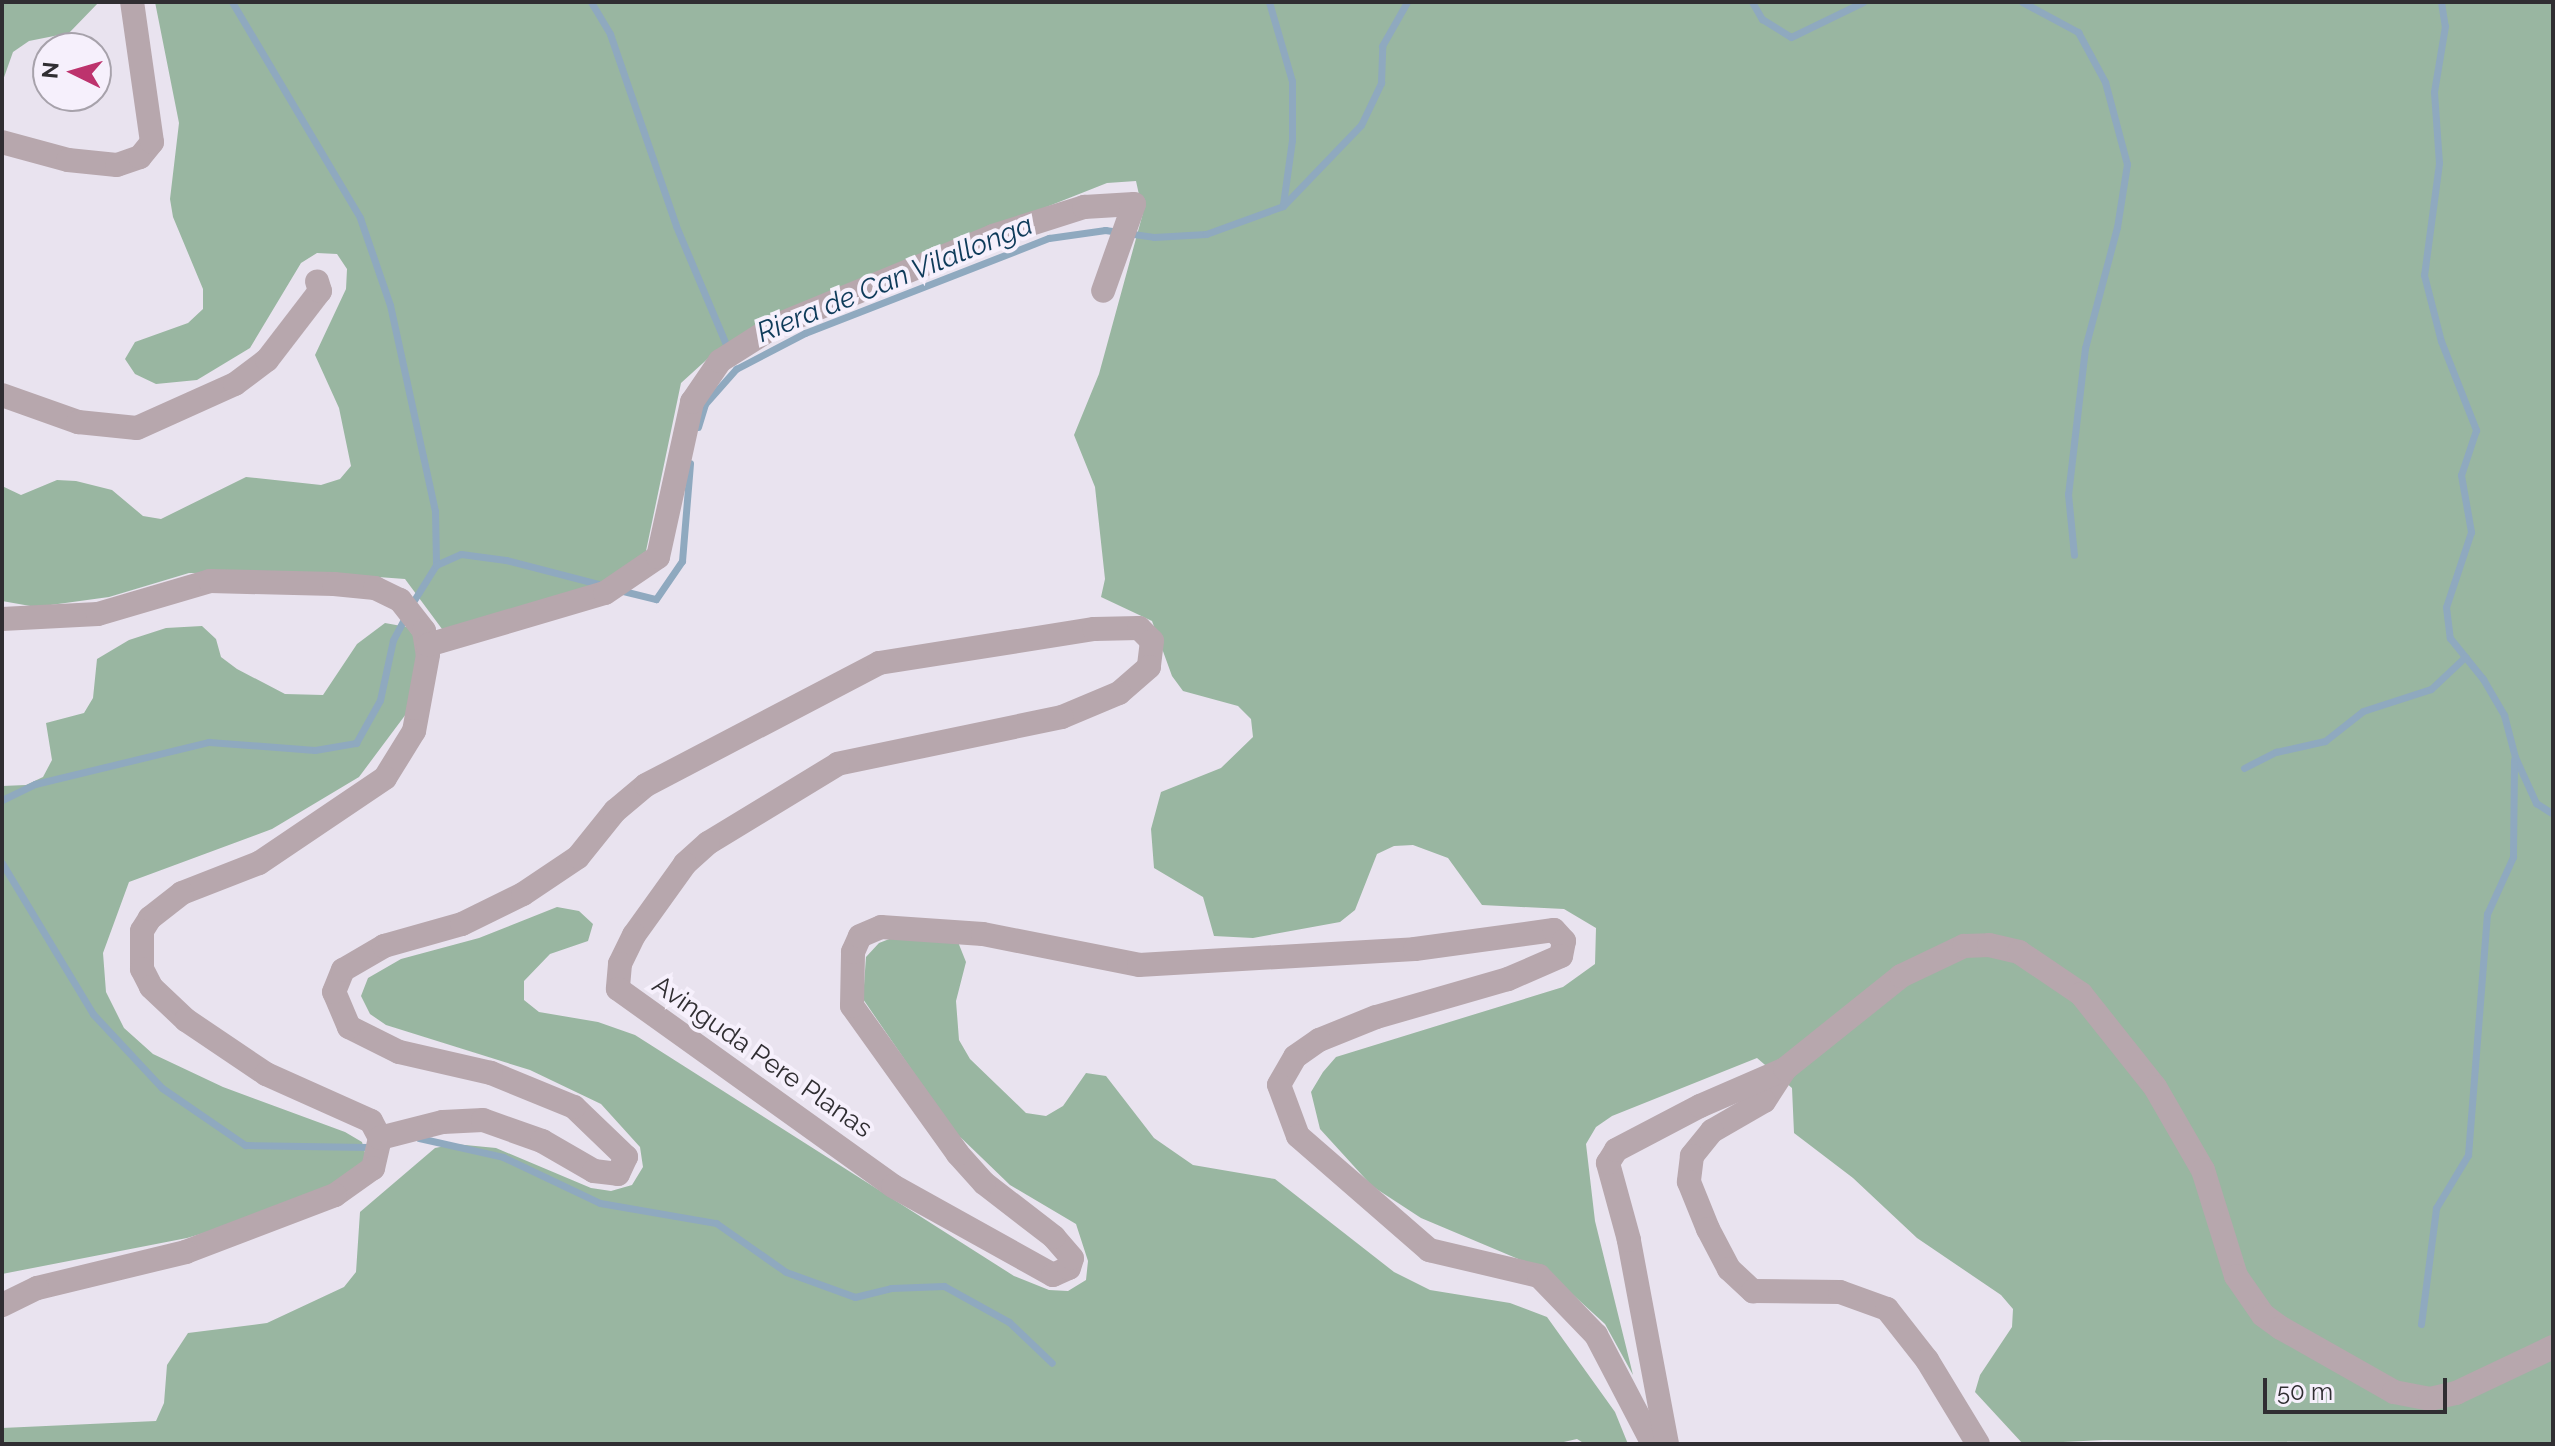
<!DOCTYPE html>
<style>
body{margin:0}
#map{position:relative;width:2555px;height:1446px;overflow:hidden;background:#e9e3ef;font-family:Raleway,sans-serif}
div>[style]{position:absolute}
.forest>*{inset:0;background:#99b6a1}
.stream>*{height:7px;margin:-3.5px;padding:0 3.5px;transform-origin:3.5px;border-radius:3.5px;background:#8fa9bf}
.minor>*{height:24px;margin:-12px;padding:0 12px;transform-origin:12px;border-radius:12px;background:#b7a7ad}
span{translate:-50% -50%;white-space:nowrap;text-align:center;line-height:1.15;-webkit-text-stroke:8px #f6f0fc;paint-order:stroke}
.street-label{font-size:26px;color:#302e32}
.water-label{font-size:28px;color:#0e3b5a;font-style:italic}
.frame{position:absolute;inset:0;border:4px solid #302e32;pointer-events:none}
.north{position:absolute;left:32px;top:32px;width:80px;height:80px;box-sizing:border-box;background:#f6f0fc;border:2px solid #a7a2ab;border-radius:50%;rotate:275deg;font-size:22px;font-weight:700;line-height:32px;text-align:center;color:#302e32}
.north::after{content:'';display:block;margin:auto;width:28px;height:36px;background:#bd336d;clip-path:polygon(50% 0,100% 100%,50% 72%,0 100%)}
.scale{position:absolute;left:2263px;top:1378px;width:184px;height:36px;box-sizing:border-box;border:4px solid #302e32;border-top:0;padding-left:10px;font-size:24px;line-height:28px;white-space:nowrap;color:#302e32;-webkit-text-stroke:6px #f6f0fc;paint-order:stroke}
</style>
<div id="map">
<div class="forest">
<i style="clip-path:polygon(2px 2px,99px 2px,69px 33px,29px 41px,13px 52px,2px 83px)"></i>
<i style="clip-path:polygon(155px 2px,2553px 2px,2553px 1444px,2104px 1440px,2023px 1444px,1975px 1392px,1980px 1375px,2012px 1327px,2013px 1309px,2001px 1295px,1917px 1238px,1853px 1178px,1794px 1133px,1792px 1088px,1757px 1058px,1612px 1116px,1596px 1127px,1586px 1144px,1595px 1221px,1633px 1375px,1605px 1324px,1547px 1271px,1421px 1218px,1372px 1186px,1320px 1129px,1311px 1092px,1323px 1072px,1336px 1057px,1563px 987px,1595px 964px,1596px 928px,1564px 909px,1482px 905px,1448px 858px,1413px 845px,1394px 846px,1377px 854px,1355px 910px,1340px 922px,1253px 938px,1214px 936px,1203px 897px,1154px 868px,1151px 829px,1161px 792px,1221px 768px,1253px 737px,1251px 719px,1238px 706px,1183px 691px,1172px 676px,1152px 621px,1101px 597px,1105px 579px,1095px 487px,1074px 435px,1099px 374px,1143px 213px,1136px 181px,1107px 183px,933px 252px,714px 353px,681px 383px,646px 551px,604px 584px,445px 633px,405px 579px,311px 572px,189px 573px,109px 597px,36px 607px,2px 601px,2px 486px,21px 495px,57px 480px,76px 481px,112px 490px,143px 516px,161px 519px,246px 477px,321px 485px,340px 479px,351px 466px,339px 408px,315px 355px,346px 289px,347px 269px,337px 254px,317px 253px,301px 263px,250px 348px,197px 380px,156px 384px,135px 374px,125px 359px,135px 342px,188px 323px,203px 309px,203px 289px,173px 217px,170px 199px,179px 123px)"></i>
<i style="clip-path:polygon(385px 623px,407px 627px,417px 641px,417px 658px,406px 714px,359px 777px,272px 829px,129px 882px,103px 953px,106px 992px,124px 1028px,153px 1054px,223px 1087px,345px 1132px,362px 1142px,367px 1160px,325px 1197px,187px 1238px,2px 1274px,2px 786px,26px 785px,43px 777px,52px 760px,46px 723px,84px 713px,93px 698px,97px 659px,129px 640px,166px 628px,202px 626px,216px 639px,221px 657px,237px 669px,285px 694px,323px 695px,357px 644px)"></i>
<i style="clip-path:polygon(557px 907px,579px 911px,593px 924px,588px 941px,550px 954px,524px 981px,524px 1000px,539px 1012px,598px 1022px,635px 1035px,1014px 1276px,1049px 1290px,1068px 1291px,1086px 1280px,1088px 1261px,1076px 1224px,1010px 1185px,953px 1130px,863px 999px,866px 957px,879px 943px,897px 936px,958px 942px,966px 962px,956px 1001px,959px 1040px,970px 1059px,1026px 1113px,1046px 1116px,1063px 1106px,1086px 1073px,1106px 1076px,1154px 1138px,1193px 1165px,1275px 1179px,1394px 1272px,1430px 1290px,1510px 1303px,1547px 1317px,1615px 1412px,1628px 1444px,1585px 1444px,1577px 1439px,1555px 1444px,2px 1444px,2px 1428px,156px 1421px,164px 1403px,167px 1365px,188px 1333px,267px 1323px,344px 1287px,356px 1272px,360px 1212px,435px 1148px,455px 1144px,496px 1148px,591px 1188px,611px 1191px,632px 1185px,643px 1167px,640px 1147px,601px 1104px,530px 1070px,386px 1025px,370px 1014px,361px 996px,368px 978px,401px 959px,479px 938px)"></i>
</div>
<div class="stream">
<i style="left:232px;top:2px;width:251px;rotate:59.3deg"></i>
<i style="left:360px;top:218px;width:92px;rotate:71deg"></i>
<i style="left:390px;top:305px;width:155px;rotate:77.7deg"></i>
<i style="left:423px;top:456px;width:56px;rotate:77.7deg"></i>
<i style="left:435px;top:511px;width:54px;rotate:88.9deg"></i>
<i style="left:591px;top:2px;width:37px;rotate:59deg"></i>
<i style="left:610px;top:34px;width:203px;rotate:71deg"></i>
<i style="left:676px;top:226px;width:134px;rotate:67.1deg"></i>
<i style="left:1269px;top:2px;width:82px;rotate:73.8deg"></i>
<i style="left:1292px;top:81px;width:59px;rotate:90deg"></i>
<i style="left:1292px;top:140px;width:65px;rotate:98deg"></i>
<i style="left:1752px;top:2px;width:20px;rotate:60deg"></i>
<i style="left:1762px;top:19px;width:34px;rotate:32deg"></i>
<i style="left:1791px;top:37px;width:80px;rotate:-25.9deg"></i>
<i style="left:2022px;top:2px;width:64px;rotate:28.2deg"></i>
<i style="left:2078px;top:32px;width:57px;rotate:61.6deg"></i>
<i style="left:2105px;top:82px;width:85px;rotate:75deg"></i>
<i style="left:2127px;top:164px;width:64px;rotate:99deg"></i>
<i style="left:2117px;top:227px;width:125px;rotate:104.8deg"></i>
<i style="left:2085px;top:348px;width:147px;rotate:96.6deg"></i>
<i style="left:2068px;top:494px;width:61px;rotate:84.4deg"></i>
<i style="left:2441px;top:2px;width:24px;rotate:81deg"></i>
<i style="left:2445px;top:26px;width:67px;rotate:99.5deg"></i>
<i style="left:2434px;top:92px;width:71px;rotate:86deg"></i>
<i style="left:2439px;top:163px;width:113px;rotate:97.6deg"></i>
<i style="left:2424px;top:275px;width:68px;rotate:75.6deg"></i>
<i style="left:2441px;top:341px;width:96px;rotate:68.5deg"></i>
<i style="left:2476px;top:430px;width:47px;rotate:108.4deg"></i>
<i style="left:2461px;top:475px;width:58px;rotate:80deg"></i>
<i style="left:2471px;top:532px;width:79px;rotate:108.4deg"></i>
<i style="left:2446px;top:607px;width:31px;rotate:83deg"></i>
<i style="left:2450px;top:638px;width:53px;rotate:51.2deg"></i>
<i style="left:2483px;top:679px;width:42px;rotate:59.7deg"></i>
<i style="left:2504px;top:715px;width:43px;rotate:75.3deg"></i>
<i style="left:2515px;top:757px;width:51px;rotate:65.5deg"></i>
<i style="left:2536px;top:803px;width:20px;rotate:33deg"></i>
<i style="left:698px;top:427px;width:24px;rotate:-73deg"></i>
<i style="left:705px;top:404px;width:47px;rotate:-48.5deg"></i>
<i style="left:736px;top:369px;width:78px;rotate:-27.6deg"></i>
<i style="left:805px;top:333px;width:262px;rotate:-21.3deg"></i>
<i style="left:1049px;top:238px;width:57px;rotate:-8.1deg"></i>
<i style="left:1105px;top:230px;width:49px;rotate:8.1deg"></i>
<i style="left:1154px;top:237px;width:52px;rotate:-3.3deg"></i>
<i style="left:1206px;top:234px;width:82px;rotate:-20deg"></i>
<i style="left:1283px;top:206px;width:112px;rotate:-46.1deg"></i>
<i style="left:1361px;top:125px;width:47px;rotate:-64.5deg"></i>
<i style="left:1381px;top:83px;width:37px;rotate:-88deg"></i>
<i style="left:1382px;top:46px;width:51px;rotate:-60.4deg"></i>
<i style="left:619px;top:590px;width:38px;rotate:14deg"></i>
<i style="left:656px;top:599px;width:46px;rotate:-55.6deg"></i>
<i style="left:682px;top:561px;width:98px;rotate:-85.3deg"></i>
<i style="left:411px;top:605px;width:47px;rotate:-58deg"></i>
<i style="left:436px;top:565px;width:27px;rotate:-24deg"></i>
<i style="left:461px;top:554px;width:45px;rotate:7.6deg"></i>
<i style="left:506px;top:560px;width:100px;rotate:14.5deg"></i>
<i style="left:2244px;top:768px;width:36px;rotate:-27deg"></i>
<i style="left:2276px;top:752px;width:50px;rotate:-12.7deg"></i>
<i style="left:2325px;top:741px;width:48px;rotate:-38.3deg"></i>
<i style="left:2363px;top:711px;width:71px;rotate:-17.9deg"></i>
<i style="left:2431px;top:689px;width:47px;rotate:-43.3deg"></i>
<i style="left:2px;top:800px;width:37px;rotate:-26deg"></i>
<i style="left:35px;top:784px;width:179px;rotate:-13.6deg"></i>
<i style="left:209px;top:742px;width:106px;rotate:4.3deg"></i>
<i style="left:315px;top:750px;width:42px;rotate:-9.7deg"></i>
<i style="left:356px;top:743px;width:49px;rotate:-60.8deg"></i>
<i style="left:380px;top:700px;width:61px;rotate:-77.8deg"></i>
<i style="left:393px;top:640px;width:27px;rotate:-62deg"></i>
<i style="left:2px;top:863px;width:176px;rotate:58.9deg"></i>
<i style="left:93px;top:1014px;width:101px;rotate:47deg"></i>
<i style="left:162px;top:1088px;width:101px;rotate:34.5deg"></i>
<i style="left:245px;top:1145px;width:123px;rotate:0.9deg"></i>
<i style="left:419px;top:1138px;width:86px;rotate:12.7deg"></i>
<i style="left:503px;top:1157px;width:107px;rotate:25.4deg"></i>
<i style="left:600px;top:1203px;width:118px;rotate:9.8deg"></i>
<i style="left:716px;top:1223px;width:85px;rotate:35deg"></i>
<i style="left:786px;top:1272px;width:73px;rotate:19.9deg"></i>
<i style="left:855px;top:1297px;width:37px;rotate:-14deg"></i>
<i style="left:891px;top:1288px;width:53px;rotate:-2.2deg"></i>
<i style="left:944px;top:1286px;width:74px;rotate:29deg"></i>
<i style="left:1009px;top:1322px;width:59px;rotate:43.6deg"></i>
<i style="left:2421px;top:1324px;width:117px;rotate:-82.6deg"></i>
<i style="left:2436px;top:1208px;width:62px;rotate:-58.9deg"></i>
<i style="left:2468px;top:1155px;width:242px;rotate:-85.5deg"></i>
<i style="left:2487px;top:914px;width:63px;rotate:-65.5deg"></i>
<i style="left:2513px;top:857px;width:97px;rotate:-89.4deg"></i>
</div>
<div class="minor">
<i style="left:2px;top:142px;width:68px;rotate:15.3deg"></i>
<i style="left:68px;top:160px;width:49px;rotate:5.8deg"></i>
<i style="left:117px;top:165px;width:24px;rotate:-19deg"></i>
<i style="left:140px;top:157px;width:19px;rotate:-51deg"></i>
<i style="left:152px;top:142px;width:141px;rotate:-98.1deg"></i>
<i style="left:2px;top:395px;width:81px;rotate:19.6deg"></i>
<i style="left:78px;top:422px;width:59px;rotate:5.8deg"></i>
<i style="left:137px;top:428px;width:107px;rotate:-24.2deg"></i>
<i style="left:235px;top:384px;width:40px;rotate:-37deg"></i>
<i style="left:267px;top:360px;width:87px;rotate:-52.5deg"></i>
<i style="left:320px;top:291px;width:10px;rotate:-107deg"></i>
<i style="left:2px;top:619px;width:96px;rotate:-3deg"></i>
<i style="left:98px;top:614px;width:117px;rotate:-16.4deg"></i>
<i style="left:210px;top:581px;width:124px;rotate:1.4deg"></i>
<i style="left:334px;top:584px;width:41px;rotate:5.6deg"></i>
<i style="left:375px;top:588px;width:28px;rotate:26deg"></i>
<i style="left:400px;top:600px;width:39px;rotate:52deg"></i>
<i style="left:424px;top:631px;width:24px;rotate:81deg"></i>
<i style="left:428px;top:655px;width:77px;rotate:100.4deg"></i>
<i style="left:414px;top:731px;width:55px;rotate:121.7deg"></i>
<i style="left:385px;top:778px;width:152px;rotate:146deg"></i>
<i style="left:259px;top:863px;width:83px;rotate:158.7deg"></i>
<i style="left:182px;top:893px;width:41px;rotate:142deg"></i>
<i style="left:150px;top:918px;width:15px;rotate:122deg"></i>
<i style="left:142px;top:931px;width:38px;rotate:90deg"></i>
<i style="left:142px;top:969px;width:20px;rotate:63deg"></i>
<i style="left:151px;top:987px;width:48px;rotate:43.3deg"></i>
<i style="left:186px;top:1020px;width:97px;rotate:34deg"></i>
<i style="left:266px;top:1074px;width:115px;rotate:24.1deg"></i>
<i style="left:371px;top:1121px;width:19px;rotate:62deg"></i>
<i style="left:380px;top:1138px;width:31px;rotate:103deg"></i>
<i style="left:373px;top:1168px;width:47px;rotate:144.6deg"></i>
<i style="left:335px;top:1195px;width:160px;rotate:159.1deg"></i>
<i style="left:186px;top:1252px;width:153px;rotate:166.4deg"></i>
<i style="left:37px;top:1288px;width:39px;rotate:154deg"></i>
<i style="left:428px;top:645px;width:184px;rotate:-16.4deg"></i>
<i style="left:605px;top:593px;width:64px;rotate:-34.2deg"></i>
<i style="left:658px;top:557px;width:159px;rotate:-77.6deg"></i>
<i style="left:692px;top:402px;width:50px;rotate:-55.7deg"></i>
<i style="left:720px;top:361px;width:65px;rotate:-32.5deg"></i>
<i style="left:775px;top:326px;width:236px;rotate:-22.4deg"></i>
<i style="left:993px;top:236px;width:96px;rotate:-17.7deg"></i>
<i style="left:1084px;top:207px;width:50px;rotate:-3.4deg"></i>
<i style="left:1134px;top:204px;width:92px;rotate:109.6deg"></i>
<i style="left:1785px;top:1069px;width:38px;rotate:123deg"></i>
<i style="left:1764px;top:1101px;width:60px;rotate:150deg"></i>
<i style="left:1712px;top:1131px;width:32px;rotate:129deg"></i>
<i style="left:1692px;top:1156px;width:26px;rotate:97deg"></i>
<i style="left:1689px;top:1182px;width:51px;rotate:68deg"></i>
<i style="left:1708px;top:1229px;width:45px;rotate:62.3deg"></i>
<i style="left:1729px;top:1269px;width:33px;rotate:43deg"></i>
<i style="left:1753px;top:1291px;width:87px;rotate:0.7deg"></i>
<i style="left:1840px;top:1292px;width:50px;rotate:19.9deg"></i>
<i style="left:1887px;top:1309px;width:65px;rotate:51.9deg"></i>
<i style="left:1927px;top:1360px;width:98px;rotate:58.7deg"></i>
<i style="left:380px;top:1138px;width:65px;rotate:-14.3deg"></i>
<i style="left:443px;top:1122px;width:40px;rotate:-2.9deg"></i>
<i style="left:483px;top:1120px;width:63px;rotate:19.6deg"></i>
<i style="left:542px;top:1141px;width:60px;rotate:30deg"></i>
<i style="left:594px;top:1171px;width:24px;rotate:7deg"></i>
<i style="left:618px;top:1174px;width:19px;rotate:-65deg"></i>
<i style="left:626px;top:1157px;width:72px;rotate:-136.1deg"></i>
<i style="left:574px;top:1107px;width:90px;rotate:-157.7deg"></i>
<i style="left:491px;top:1073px;width:94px;rotate:-167.1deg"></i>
<i style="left:399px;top:1052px;width:56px;rotate:-153.4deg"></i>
<i style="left:349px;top:1027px;width:38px;rotate:-113deg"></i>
<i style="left:334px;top:992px;width:24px;rotate:-68deg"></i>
<i style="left:343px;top:970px;width:48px;rotate:-30.3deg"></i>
<i style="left:384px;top:946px;width:81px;rotate:-15.8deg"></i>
<i style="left:462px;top:924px;width:68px;rotate:-26.2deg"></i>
<i style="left:523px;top:894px;width:66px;rotate:-33.9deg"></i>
<i style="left:578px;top:857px;width:59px;rotate:-51.2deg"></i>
<i style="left:615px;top:811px;width:40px;rotate:-40deg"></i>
<i style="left:646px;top:785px;width:263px;rotate:-27.6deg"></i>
<i style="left:879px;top:663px;width:218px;rotate:-9deg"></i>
<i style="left:1094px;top:629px;width:45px;rotate:-1.3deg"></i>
<i style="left:1139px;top:628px;width:18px;rotate:45deg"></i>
<i style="left:1152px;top:641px;width:26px;rotate:97deg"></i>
<i style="left:1149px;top:667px;width:40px;rotate:139deg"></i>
<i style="left:1119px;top:693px;width:62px;rotate:157.2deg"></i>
<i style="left:1062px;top:717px;width:229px;rotate:168.2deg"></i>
<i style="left:838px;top:764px;width:152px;rotate:148.7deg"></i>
<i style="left:708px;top:843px;width:31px;rotate:138deg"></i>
<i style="left:685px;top:864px;width:87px;rotate:125.7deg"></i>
<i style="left:634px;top:935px;width:32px;rotate:116deg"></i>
<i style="left:620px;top:964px;width:25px;rotate:95deg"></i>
<i style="left:618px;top:989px;width:338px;rotate:35.6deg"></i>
<i style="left:893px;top:1186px;width:183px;rotate:29.1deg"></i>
<i style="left:1053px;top:1275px;width:17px;rotate:-24deg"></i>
<i style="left:1069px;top:1268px;width:10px;rotate:-73deg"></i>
<i style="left:1072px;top:1258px;width:28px;rotate:-131deg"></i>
<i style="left:1054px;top:1237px;width:88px;rotate:-142.4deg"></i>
<i style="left:984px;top:1183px;width:39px;rotate:-132deg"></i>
<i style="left:958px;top:1154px;width:182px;rotate:-125.6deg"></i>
<i style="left:852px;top:1006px;width:54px;rotate:-88.9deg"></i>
<i style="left:853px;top:952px;width:17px;rotate:-66deg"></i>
<i style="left:860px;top:936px;width:23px;rotate:-23deg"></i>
<i style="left:881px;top:927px;width:102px;rotate:3.9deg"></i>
<i style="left:983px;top:934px;width:159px;rotate:11.2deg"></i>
<i style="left:1139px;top:965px;width:276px;rotate:-3.3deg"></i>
<i style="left:1415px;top:949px;width:140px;rotate:-7.8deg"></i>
<i style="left:1554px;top:930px;width:15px;rotate:48deg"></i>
<i style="left:1564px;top:941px;width:15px;rotate:101deg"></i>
<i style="left:1561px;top:956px;width:58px;rotate:156.5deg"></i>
<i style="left:1508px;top:979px;width:137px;rotate:163.9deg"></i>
<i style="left:1376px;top:1017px;width:61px;rotate:158deg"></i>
<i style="left:1319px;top:1040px;width:29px;rotate:145deg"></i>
<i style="left:1295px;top:1057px;width:32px;rotate:120deg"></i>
<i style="left:1279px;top:1085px;width:54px;rotate:69.6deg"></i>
<i style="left:1298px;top:1136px;width:174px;rotate:41deg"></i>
<i style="left:1429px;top:1250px;width:113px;rotate:13.3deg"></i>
<i style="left:1539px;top:1276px;width:82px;rotate:46deg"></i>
<i style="left:1596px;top:1335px;width:123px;rotate:62.4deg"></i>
<i style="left:1667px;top:1444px;width:208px;rotate:-100.6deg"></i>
<i style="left:1629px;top:1240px;width:80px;rotate:-105.3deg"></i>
<i style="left:1608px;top:1163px;width:15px;rotate:-58deg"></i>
<i style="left:1616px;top:1150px;width:95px;rotate:-27.6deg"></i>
<i style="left:1700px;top:1106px;width:93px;rotate:-23.5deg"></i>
<i style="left:1785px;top:1069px;width:149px;rotate:-38.7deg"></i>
<i style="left:1901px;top:976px;width:70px;rotate:-25.5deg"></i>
<i style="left:1964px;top:946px;width:25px;rotate:-2deg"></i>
<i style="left:1989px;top:945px;width:31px;rotate:13deg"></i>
<i style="left:2019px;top:952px;width:75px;rotate:34.1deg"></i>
<i style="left:2081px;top:994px;width:119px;rotate:51.5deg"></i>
<i style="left:2155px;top:1087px;width:96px;rotate:60deg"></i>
<i style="left:2203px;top:1170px;width:111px;rotate:72.7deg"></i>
<i style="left:2236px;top:1276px;width:47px;rotate:55.3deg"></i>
<i style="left:2263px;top:1315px;width:22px;rotate:36deg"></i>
<i style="left:2281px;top:1328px;width:130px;rotate:29.5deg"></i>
<i style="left:2394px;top:1392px;width:37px;rotate:11deg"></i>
<i style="left:2430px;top:1399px;width:27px;rotate:-13deg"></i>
<i style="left:2456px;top:1393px;width:107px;rotate:-25.4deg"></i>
</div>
<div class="street-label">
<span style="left:762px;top:1057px;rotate:35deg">Avinguda Pere Planas</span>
</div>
<div class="water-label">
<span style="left:895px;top:279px;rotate:-22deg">Riera de Can Vilallonga</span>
</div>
<div class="frame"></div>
<div class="north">N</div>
<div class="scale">50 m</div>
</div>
